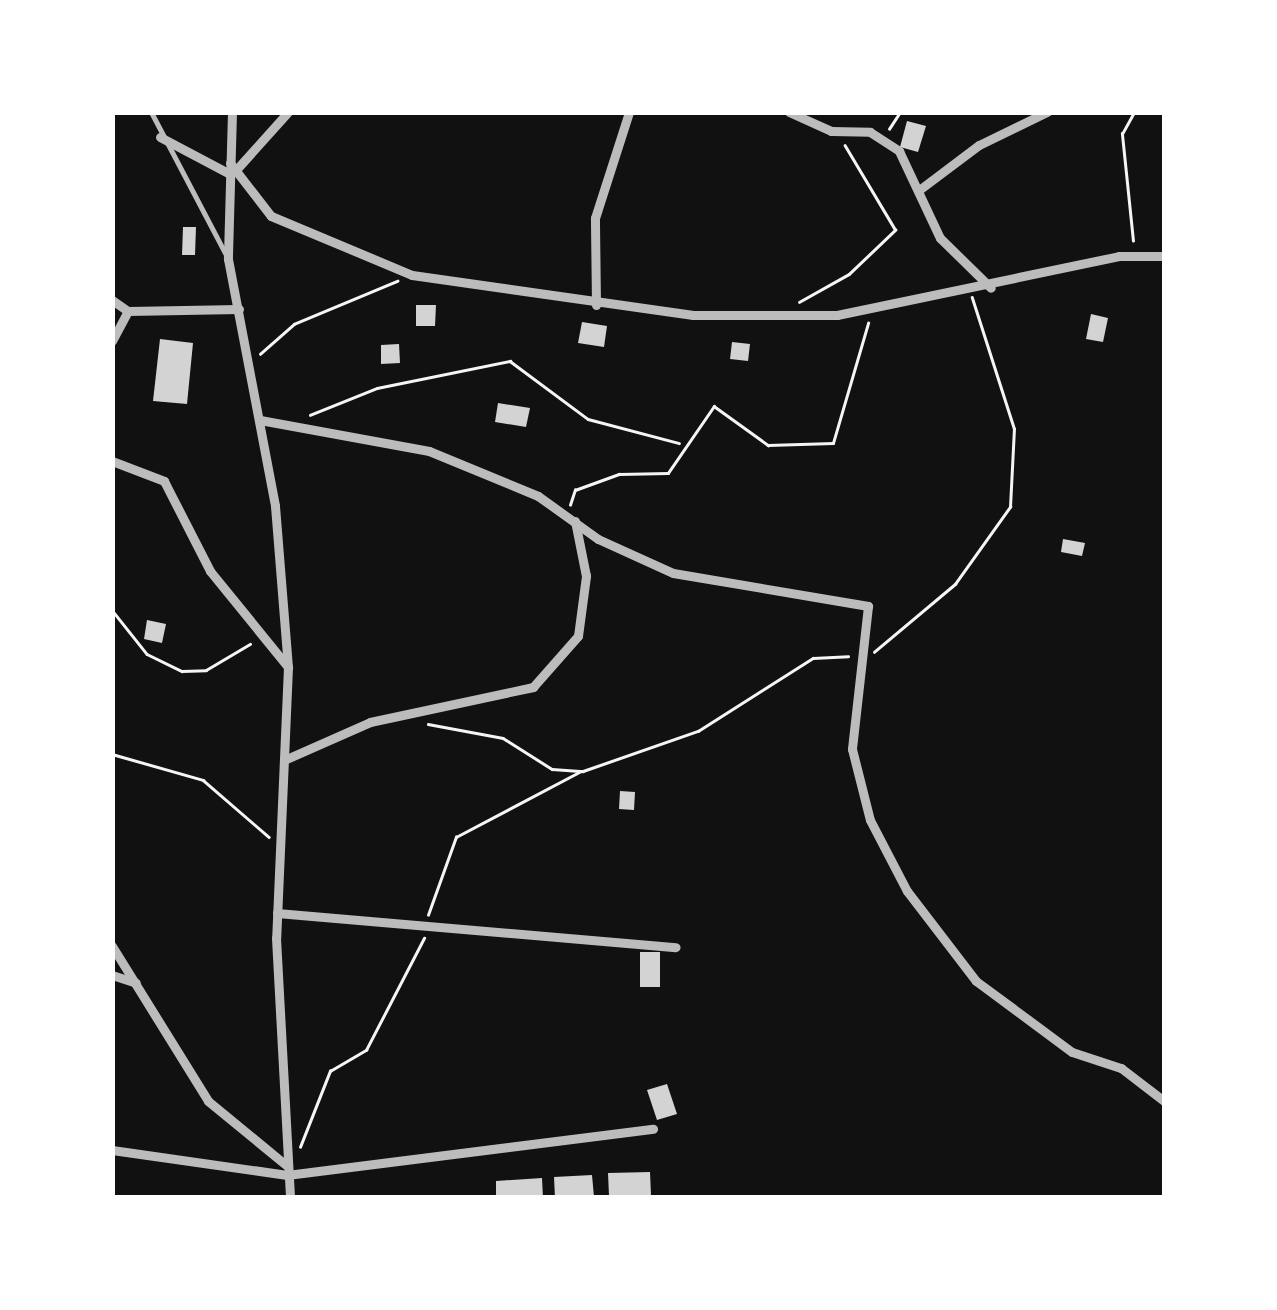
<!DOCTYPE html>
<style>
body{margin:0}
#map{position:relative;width:1277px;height:1310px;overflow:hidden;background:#111;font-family:Quicksand,sans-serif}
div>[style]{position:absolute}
.building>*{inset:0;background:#d3d3d3}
.path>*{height:2.5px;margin:-1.25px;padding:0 1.25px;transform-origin:1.25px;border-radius:1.25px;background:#f5f5f5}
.service>*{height:5px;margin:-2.5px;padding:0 2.5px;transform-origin:2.5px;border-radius:2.5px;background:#bcbcbc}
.minor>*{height:9px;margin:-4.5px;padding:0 4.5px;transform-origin:4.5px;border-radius:4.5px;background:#bcbcbc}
span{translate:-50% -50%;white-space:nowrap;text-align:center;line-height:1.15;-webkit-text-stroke:10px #fff;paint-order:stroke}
.frame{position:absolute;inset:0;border:115px solid #fff;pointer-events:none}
</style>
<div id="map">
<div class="building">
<i style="clip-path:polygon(907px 121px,926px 126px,918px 152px,900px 147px)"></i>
<i style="clip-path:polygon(183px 227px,196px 227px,195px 255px,182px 255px)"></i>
<i style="clip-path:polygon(416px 305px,436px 305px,435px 326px,416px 326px)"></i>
<i style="clip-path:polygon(1091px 314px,1108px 318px,1103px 342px,1086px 339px)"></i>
<i style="clip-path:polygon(582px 322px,607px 326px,604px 347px,578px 343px)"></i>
<i style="clip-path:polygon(160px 339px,193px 343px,187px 404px,153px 401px)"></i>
<i style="clip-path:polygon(732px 342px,750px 344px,748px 361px,730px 359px)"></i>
<i style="clip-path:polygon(399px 344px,400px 363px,381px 364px,381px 345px)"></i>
<i style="clip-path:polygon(498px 403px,530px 408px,526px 427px,495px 422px)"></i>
<i style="clip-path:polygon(1063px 539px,1085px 543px,1082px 556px,1061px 552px)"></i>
<i style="clip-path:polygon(147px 620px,166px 624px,162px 643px,144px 639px)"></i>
<i style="clip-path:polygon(620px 791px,635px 792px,634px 810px,619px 809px)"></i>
<i style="clip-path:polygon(640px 952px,660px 952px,660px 987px,640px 987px)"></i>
<i style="clip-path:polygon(667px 1084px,677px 1114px,657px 1120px,647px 1090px)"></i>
<i style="clip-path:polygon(650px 1172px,651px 1195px,609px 1196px,608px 1173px)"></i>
<i style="clip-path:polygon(592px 1175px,594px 1197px,555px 1198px,554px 1177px)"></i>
<i style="clip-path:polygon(542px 1178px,543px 1198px,496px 1198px,496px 1181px)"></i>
</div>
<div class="path">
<i style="left:889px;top:129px;width:20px;rotate:-57deg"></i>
<i style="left:1133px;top:241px;width:108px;rotate:-95.9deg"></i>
<i style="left:1122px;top:134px;width:25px;rotate:-61deg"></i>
<i style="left:799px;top:302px;width:57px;rotate:-29.2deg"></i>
<i style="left:849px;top:274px;width:64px;rotate:-43.7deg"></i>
<i style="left:895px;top:230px;width:98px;rotate:-120.8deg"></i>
<i style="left:260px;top:354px;width:45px;rotate:-41.4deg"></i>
<i style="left:294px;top:324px;width:112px;rotate:-22.7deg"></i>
<i style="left:310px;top:415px;width:72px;rotate:-21.9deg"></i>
<i style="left:377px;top:388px;width:136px;rotate:-11.5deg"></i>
<i style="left:510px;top:361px;width:97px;rotate:36.6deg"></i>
<i style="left:588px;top:419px;width:94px;rotate:14.8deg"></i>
<i style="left:570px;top:505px;width:16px;rotate:-72deg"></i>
<i style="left:575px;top:490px;width:47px;rotate:-20deg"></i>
<i style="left:619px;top:474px;width:49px;rotate:-1.2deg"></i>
<i style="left:668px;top:473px;width:81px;rotate:-55.5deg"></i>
<i style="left:714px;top:406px;width:67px;rotate:35.8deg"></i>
<i style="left:768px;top:445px;width:65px;rotate:-1.8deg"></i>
<i style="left:833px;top:443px;width:125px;rotate:-73.7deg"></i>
<i style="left:112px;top:610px;width:56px;rotate:51.5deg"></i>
<i style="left:147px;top:654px;width:39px;rotate:26deg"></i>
<i style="left:182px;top:671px;width:24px;rotate:-2deg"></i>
<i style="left:206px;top:670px;width:51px;rotate:-30.6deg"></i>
<i style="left:874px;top:652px;width:106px;rotate:-40deg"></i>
<i style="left:955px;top:584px;width:95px;rotate:-54.5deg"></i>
<i style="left:1010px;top:507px;width:78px;rotate:-87.1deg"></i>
<i style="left:1014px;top:429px;width:138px;rotate:-107.8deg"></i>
<i style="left:428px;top:724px;width:76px;rotate:10.6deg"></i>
<i style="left:503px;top:738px;width:58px;rotate:32.3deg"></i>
<i style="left:552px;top:769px;width:31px;rotate:4deg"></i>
<i style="left:583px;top:771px;width:122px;rotate:-19.2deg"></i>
<i style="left:698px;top:731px;width:136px;rotate:-32.4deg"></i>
<i style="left:813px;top:658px;width:35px;rotate:-3deg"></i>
<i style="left:112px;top:754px;width:95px;rotate:15.9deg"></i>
<i style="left:203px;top:780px;width:87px;rotate:40.8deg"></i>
<i style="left:428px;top:915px;width:83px;rotate:-70.3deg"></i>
<i style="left:456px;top:837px;width:141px;rotate:-27.8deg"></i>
<i style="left:300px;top:1147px;width:82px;rotate:-68.5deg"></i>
<i style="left:330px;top:1071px;width:42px;rotate:-30.3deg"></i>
<i style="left:366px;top:1050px;width:126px;rotate:-62.6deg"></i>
</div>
<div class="service">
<i style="left:151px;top:112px;width:164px;rotate:62.3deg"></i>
</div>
<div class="minor">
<i style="left:232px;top:112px;width:147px;rotate:91.6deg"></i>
<i style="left:228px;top:259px;width:251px;rotate:79.2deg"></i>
<i style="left:275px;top:506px;width:162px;rotate:85.4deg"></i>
<i style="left:288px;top:667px;width:271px;rotate:92.5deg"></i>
<i style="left:276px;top:938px;width:260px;rotate:86.9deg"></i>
<i style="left:789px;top:112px;width:46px;rotate:24.3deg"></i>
<i style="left:831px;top:131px;width:39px;rotate:1deg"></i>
<i style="left:870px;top:132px;width:35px;rotate:33deg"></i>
<i style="left:899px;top:151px;width:96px;rotate:64.8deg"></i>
<i style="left:940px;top:238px;width:71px;rotate:44.4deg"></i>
<i style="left:160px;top:137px;width:77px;rotate:27.9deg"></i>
<i style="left:230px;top:163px;width:67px;rotate:52.3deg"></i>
<i style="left:271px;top:216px;width:153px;rotate:22.7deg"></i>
<i style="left:412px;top:275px;width:284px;rotate:8.1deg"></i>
<i style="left:693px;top:315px;width:144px"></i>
<i style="left:837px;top:315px;width:288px;rotate:-11.8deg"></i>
<i style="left:1119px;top:256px;width:45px"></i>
<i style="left:235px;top:171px;width:79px;rotate:-48.1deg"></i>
<i style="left:919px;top:190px;width:75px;rotate:-36.9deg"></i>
<i style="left:979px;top:145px;width:76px;rotate:-25.9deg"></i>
<i style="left:112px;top:300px;width:19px;rotate:35deg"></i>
<i style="left:596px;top:305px;width:87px;rotate:-90.7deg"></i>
<i style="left:595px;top:218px;width:111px;rotate:-72.2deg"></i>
<i style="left:112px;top:341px;width:34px;rotate:-62deg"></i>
<i style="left:128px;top:311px;width:111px;rotate:-1deg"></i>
<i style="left:260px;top:420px;width:172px;rotate:10.4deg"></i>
<i style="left:429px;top:451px;width:118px;rotate:22.4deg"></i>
<i style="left:538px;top:496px;width:74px;rotate:35.6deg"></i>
<i style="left:598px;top:539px;width:82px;rotate:24.4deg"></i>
<i style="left:673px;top:573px;width:198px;rotate:9.6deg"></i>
<i style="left:868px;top:606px;width:144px;rotate:96.4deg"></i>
<i style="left:852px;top:749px;width:73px;rotate:75.8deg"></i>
<i style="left:870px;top:820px;width:80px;rotate:62.5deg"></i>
<i style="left:907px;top:891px;width:113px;rotate:52.5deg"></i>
<i style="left:976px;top:981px;width:119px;rotate:36.5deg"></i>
<i style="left:1072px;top:1052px;width:52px;rotate:18.1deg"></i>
<i style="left:1121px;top:1068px;width:54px;rotate:37.5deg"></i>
<i style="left:112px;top:461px;width:56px;rotate:21deg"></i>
<i style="left:164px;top:481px;width:101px;rotate:62.9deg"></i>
<i style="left:210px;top:571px;width:124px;rotate:50.9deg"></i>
<i style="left:284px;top:760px;width:94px;rotate:-23.8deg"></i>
<i style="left:370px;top:722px;width:167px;rotate:-12.1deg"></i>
<i style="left:533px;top:687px;width:68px;rotate:-48.6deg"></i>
<i style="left:578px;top:636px;width:61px;rotate:-82.4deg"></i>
<i style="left:586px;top:576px;width:56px;rotate:-101.3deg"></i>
<i style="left:277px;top:913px;width:400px;rotate:4.9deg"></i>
<i style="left:112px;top:946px;width:182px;rotate:58.2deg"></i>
<i style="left:208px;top:1101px;width:101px;rotate:39.4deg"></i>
<i style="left:112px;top:975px;width:25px;rotate:18deg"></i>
<i style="left:112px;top:1150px;width:177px;rotate:8.1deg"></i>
<i style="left:287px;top:1175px;width:369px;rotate:-7.2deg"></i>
</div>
<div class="frame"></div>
</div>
